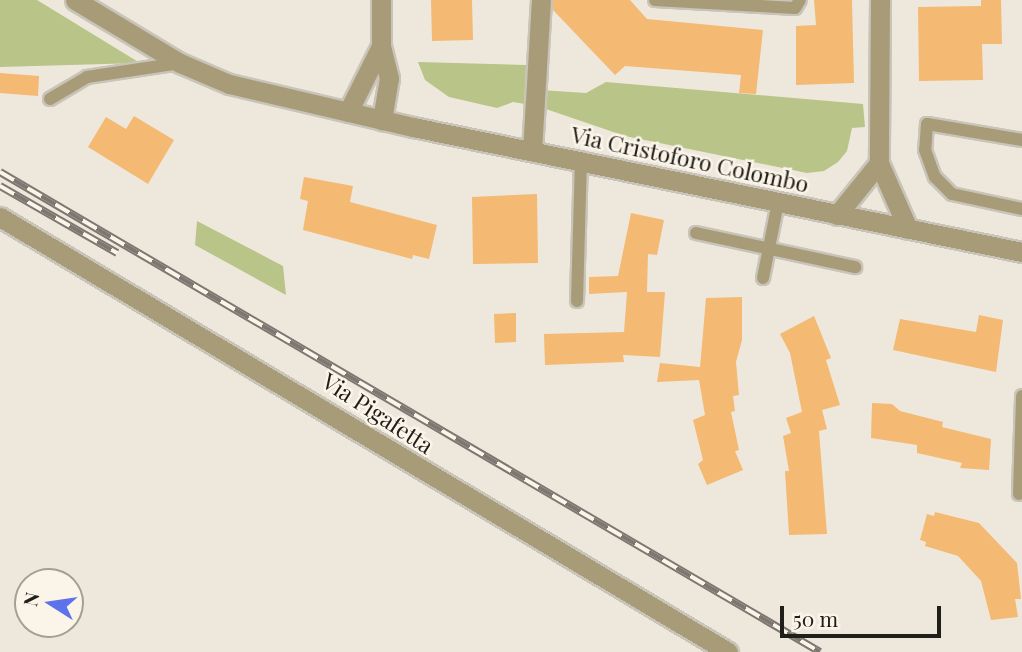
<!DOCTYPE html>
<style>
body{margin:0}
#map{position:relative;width:1022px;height:652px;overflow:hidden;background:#eee8dc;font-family:"Playfair Display",serif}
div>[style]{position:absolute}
.green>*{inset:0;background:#b9c488}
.building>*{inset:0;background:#f4b972}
.roads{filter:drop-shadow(2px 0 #c9c4b9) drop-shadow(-2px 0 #c9c4b9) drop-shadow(0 2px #c9c4b9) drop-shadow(0 -2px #c9c4b9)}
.service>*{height:12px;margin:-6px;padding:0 6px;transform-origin:6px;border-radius:6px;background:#a89b78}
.minor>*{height:19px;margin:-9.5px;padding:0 9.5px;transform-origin:9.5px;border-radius:9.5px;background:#a89b78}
.rail>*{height:8px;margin-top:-4px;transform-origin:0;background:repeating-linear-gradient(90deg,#fbf5e9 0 16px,#7c7871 0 32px);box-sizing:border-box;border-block:2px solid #7c7871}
span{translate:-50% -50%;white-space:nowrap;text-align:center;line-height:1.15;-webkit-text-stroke:5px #fbf5e9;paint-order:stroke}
.street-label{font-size:23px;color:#201e1a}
.north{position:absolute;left:14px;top:568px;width:70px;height:70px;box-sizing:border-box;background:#fbf5e9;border:2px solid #a39f96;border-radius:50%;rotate:282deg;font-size:19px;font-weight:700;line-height:28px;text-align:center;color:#201e1a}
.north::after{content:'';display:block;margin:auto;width:24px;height:32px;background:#5e72e9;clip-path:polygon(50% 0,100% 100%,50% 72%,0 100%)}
.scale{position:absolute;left:780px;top:606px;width:161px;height:32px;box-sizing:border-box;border:4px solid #201e1a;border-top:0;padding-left:9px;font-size:21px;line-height:24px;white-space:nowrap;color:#201e1a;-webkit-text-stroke:5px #fbf5e9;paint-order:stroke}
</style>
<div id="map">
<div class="green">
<i style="clip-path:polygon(0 0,37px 0,140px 63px,0 67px)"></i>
<i style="clip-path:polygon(418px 62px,526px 65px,525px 104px,513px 102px,497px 108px,449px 97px,425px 80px)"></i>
<i style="clip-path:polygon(606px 82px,863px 104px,865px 127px,852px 128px,847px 151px,838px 162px,824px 171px,807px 173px,625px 136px,540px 107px,540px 90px,586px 93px)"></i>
<i style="clip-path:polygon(197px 221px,283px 266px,286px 295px,195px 245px)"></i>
</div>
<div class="building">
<i style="clip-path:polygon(431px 0,472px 0,473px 40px,432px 41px)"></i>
<i style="clip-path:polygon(553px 0,630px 0,647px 19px,763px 30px,756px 94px,739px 93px,741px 75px,625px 66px,615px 75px,553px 10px)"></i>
<i style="clip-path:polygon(814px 0,852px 0,854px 83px,796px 85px,796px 26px,816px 25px)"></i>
<i style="clip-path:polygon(981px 0,1001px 0,1002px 44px,982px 44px,983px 80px,919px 81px,918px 7px,981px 6px)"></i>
<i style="clip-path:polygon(0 73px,39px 76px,38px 96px,0 93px)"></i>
<i style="clip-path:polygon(134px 116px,174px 140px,148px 184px,88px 147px,106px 117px,126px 129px)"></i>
<i style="clip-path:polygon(304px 177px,353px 186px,350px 202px,437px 225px,429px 259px,413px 255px,412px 259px,303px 230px,308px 201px,300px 199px)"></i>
<i style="clip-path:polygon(537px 194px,538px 263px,473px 264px,472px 197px)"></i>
<i style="clip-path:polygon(631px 213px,664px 220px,657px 255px,648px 254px,647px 292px,665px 292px,660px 357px,623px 355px,624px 362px,545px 365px,544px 334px,624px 332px,627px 292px,589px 294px,589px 277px,618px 276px)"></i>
<i style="clip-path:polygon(742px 297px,742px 340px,736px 362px,739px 395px,733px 396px,735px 411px,731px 412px,739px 450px,735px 451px,743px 470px,707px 485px,698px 464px,703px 460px,693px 420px,705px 415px,699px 380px,657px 382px,660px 363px,700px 367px,706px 298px)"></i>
<i style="clip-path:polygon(516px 313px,516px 342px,495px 343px,494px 314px)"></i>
<i style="clip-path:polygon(979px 315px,1003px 320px,996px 372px,893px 350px,900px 319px,976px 332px)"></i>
<i style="clip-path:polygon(814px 316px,831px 358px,826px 360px,840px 405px,822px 410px,827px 429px,819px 431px,827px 534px,789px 535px,785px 471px,789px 471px,783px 436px,791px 433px,786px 418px,802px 412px,790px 353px,780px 334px)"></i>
<i style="clip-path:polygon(872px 403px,892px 404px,900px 411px,943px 422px,942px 427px,991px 439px,989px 470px,960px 468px,962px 463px,917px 453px,917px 445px,871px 438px)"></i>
<i style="clip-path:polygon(935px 512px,979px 523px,1017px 563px,1021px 599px,1015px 599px,1018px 617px,991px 620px,981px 581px,958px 556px,925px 546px,926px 542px,920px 540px,927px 514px,934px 516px)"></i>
</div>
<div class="roads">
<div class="service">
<i style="left:655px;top:0;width:140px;rotate:3.3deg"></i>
<i style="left:795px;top:8px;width:9px;rotate:-58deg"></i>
<i style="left:50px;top:99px;width:43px;rotate:-30.7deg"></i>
<i style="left:87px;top:77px;width:94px;rotate:-8.6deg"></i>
<i style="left:1022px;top:140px;width:96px;rotate:-170.4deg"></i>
<i style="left:927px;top:124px;width:26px;rotate:94deg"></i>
<i style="left:925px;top:150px;width:29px;rotate:70deg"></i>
<i style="left:935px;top:177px;width:24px;rotate:45deg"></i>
<i style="left:952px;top:194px;width:72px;rotate:12.1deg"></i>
<i style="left:696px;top:233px;width:163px;rotate:12.1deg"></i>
<i style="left:763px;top:278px;width:77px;rotate:-78.8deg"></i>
<i style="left:577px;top:301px;width:140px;rotate:-88.4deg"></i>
<i style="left:1019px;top:494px;width:98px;rotate:-88.2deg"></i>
</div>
<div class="minor">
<i style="left:75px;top:0;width:122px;rotate:31deg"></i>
<i style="left:180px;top:63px;width:53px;rotate:23.2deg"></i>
<i style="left:229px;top:84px;width:189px;rotate:13.2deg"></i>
<i style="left:413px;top:127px;width:622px;rotate:11.6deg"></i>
<i style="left:381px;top:0;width:46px;rotate:90deg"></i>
<i style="left:381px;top:46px;width:33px;rotate:76deg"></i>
<i style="left:389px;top:78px;width:43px;rotate:99.5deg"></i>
<i style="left:880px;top:0;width:163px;rotate:90.4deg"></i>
<i style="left:879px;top:163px;width:72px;rotate:66.3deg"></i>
<i style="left:348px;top:112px;width:74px;rotate:-63.4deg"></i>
<i style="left:532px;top:151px;width:151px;rotate:-86.6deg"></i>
<i style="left:837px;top:215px;width:67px;rotate:-51.1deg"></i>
<i style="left:0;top:217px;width:848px;rotate:30.86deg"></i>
</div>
</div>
<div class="rail">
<i style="left:0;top:172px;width:950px;rotate:30.34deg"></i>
<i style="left:0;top:186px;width:135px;rotate:29.8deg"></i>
</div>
<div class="street-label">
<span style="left:690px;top:159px;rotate:12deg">Via Cristoforo Colombo</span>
<span style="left:378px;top:413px;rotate:33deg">Via Pigafetta</span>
</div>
<div class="north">N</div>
<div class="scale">50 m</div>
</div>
